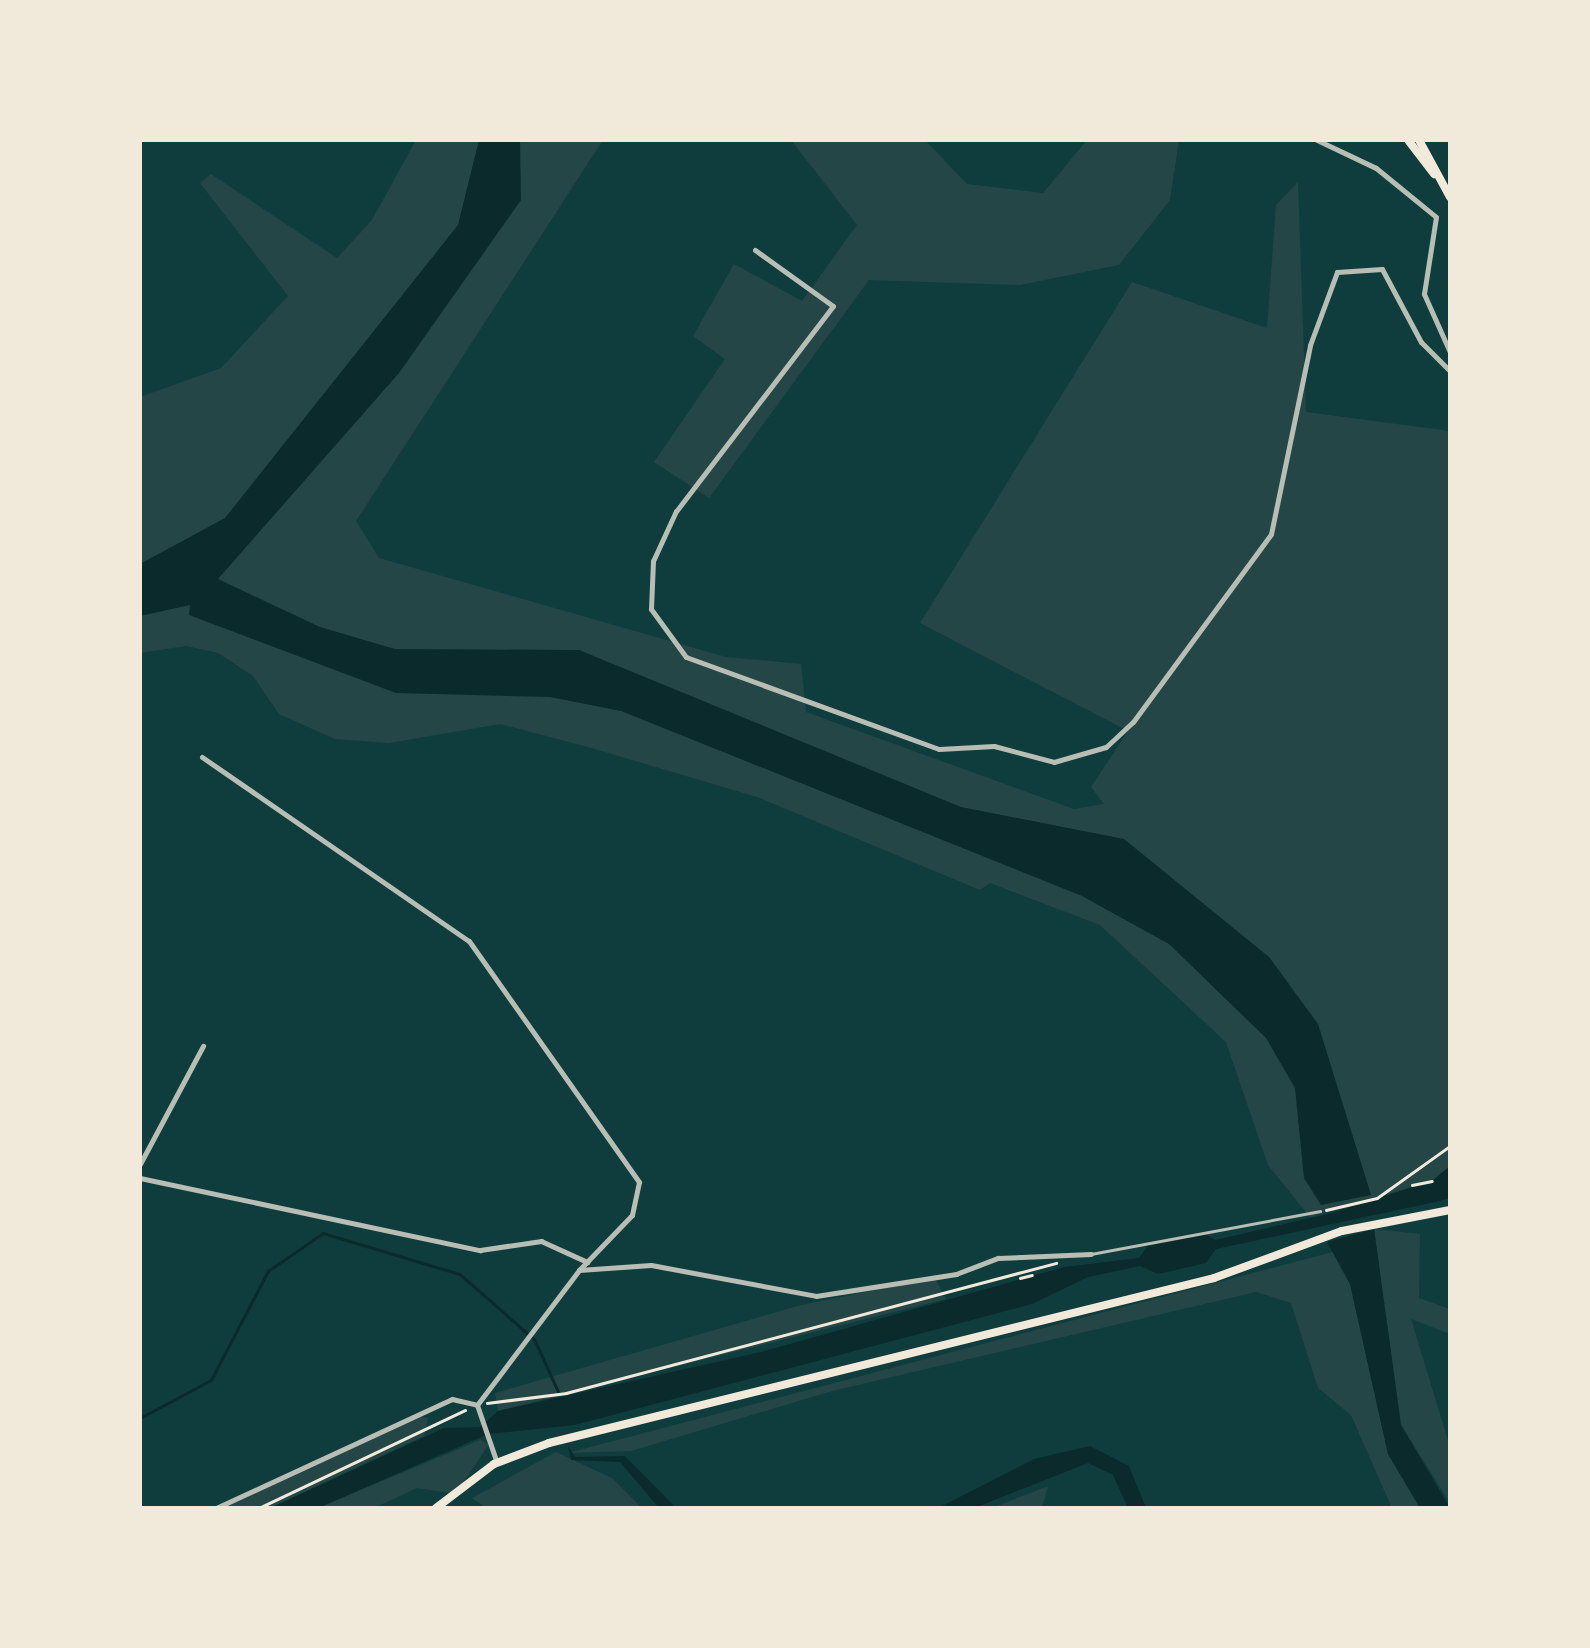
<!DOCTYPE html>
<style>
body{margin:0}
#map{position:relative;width:1590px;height:1648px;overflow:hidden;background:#0f3d3e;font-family:Roboto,sans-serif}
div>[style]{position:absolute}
.green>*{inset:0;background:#244646}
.water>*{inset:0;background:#0a2a2b}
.stream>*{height:2.5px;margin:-1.25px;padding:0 1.25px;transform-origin:1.25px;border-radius:1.25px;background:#0a2a2b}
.path>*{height:2.5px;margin:-1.25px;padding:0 1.25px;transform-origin:1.25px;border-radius:1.25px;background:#f1e9da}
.service>*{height:2.5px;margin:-1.25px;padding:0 1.25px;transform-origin:1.25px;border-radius:1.25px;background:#b8beb3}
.minor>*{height:5px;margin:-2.5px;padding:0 2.5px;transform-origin:2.5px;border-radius:2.5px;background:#b8beb3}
.tertiary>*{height:5px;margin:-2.5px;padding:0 2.5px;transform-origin:2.5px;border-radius:2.5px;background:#b8beb3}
.primary>*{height:8px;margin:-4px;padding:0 4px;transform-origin:4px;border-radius:4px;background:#f1e9da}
span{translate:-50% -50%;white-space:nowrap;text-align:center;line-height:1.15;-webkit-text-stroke:8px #f1e9da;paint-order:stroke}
.frame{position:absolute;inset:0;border:142px solid #f1e9da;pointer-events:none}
</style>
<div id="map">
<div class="green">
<i style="clip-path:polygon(416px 140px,603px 140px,356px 521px,379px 558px,726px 657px,801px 664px,806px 712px,1074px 809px,1104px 804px,1091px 787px,1128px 731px,920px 623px,1132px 282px,1267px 328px,1276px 205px,1298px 182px,1306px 412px,1450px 431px,1450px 1166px,1432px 1181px,1310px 1217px,1268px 1165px,1226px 1042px,1100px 925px,990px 883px,980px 890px,757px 797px,588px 747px,500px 724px,389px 743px,335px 739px,279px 714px,253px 676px,218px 653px,186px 646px,140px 653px,140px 397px,221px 368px,288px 296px,200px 183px,211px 174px,337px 258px,372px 220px)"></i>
<i style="clip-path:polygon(791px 140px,925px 140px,967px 184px,1043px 193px,1087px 140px,1179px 140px,1170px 200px,1119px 265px,1020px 285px,869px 280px,709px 498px,654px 462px,725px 359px,693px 336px,734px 264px,802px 301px,857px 225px)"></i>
<i style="clip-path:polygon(1374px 1229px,1420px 1234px,1419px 1298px,1450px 1309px,1450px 1334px,1411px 1319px,1450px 1447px,1450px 1503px,1401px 1425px)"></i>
<i style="clip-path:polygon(1333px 1252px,1350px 1284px,1388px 1454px,1420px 1508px,1392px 1508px,1351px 1415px,1318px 1388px,1291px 1303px,1256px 1292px,832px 1391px,631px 1451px,568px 1453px)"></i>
<i style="clip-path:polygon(935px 1278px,946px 1299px,498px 1411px,495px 1393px,801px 1305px)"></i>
<i style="clip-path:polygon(416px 1415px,428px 1418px,424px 1436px,270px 1508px,216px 1508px)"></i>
<i style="clip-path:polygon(480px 1440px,489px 1444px,456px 1494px,417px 1488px,374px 1508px,318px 1508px)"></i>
<i style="clip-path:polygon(556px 1452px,612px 1478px,642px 1508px,486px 1508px,472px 1498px)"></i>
<i style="clip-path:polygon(1048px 1486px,1042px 1508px,992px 1508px)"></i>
</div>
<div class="water">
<i style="clip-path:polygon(479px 140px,520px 140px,521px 200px,399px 373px,218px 579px,320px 627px,395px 649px,579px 650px,961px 807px,1124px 839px,1269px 957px,1318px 1024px,1371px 1195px,1321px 1205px,1304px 1178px,1295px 1088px,1266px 1038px,1169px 944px,1082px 896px,621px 711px,550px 697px,396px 693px,189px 615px,190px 605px,140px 616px,140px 564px,225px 518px,458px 225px)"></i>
<i style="clip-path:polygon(1450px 1166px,1450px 1198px,1440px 1201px,1216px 1249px,1206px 1263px,1158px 1274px,1140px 1266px,1088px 1277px,1032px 1304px,575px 1425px,488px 1434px,318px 1508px,270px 1508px,444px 1428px,480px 1427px,498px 1411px,761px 1352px,1064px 1267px,1139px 1258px,1149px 1244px,1204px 1233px,1215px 1240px,1328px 1214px,1432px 1181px)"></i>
<i style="clip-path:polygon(1374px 1229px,1401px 1425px,1450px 1508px,1420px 1508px,1388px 1454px,1350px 1284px,1327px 1242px)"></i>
<i style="clip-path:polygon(568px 1446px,575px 1457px,625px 1456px,676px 1508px,659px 1508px,620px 1462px,571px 1460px)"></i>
<i style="clip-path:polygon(1090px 1446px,1129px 1466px,1146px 1508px,1128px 1508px,1113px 1475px,1088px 1463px,974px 1508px,938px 1508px,1034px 1459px)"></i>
</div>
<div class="stream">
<i style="left:140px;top:1418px;width:81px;rotate:-28.2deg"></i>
<i style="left:211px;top:1380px;width:123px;rotate:-62.4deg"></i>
<i style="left:268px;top:1271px;width:67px;rotate:-34.6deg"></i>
<i style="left:323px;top:1233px;width:143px;rotate:16.7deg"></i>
<i style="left:460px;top:1274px;width:100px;rotate:41.3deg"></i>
<i style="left:535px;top:1340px;width:58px;rotate:65.6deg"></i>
</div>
<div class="path">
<i style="left:1412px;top:1185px;width:20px;rotate:-11deg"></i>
<i style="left:1326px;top:1210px;width:52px;rotate:-13.2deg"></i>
<i style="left:1377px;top:1198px;width:90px;rotate:-35.5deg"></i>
<i style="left:1020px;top:1278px;width:12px;rotate:-14deg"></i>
<i style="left:487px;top:1403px;width:80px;rotate:-7.2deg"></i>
<i style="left:566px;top:1393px;width:507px;rotate:-14.86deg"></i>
<i style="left:259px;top:1508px;width:228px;rotate:-25.4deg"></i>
</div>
<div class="service">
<i style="left:1091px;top:1254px;width:233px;rotate:-10.6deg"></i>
</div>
<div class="minor">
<i style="left:755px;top:250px;width:96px;rotate:35.7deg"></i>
<i style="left:833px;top:306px;width:258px;rotate:127.4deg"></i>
<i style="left:676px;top:511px;width:55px;rotate:114.7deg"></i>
<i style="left:653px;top:561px;width:48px;rotate:92.4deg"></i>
<i style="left:651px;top:609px;width:59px;rotate:53.9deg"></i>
<i style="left:686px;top:657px;width:269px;rotate:20deg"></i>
<i style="left:939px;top:749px;width:55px;rotate:-3.1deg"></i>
<i style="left:994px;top:746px;width:62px;rotate:14.9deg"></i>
<i style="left:1054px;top:762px;width:54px;rotate:-16.1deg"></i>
<i style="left:1106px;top:747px;width:37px;rotate:-43deg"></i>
<i style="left:1133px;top:722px;width:233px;rotate:-53.7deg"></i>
<i style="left:1271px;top:534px;width:193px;rotate:-78.3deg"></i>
<i style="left:1310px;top:345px;width:78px;rotate:-69.7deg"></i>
<i style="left:1337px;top:272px;width:45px;rotate:-3.8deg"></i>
<i style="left:1382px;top:269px;width:83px;rotate:61.9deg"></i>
<i style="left:1421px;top:342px;width:41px;rotate:45deg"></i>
<i style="left:202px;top:757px;width:324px;rotate:34.6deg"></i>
<i style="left:469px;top:941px;width:295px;rotate:54.8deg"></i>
<i style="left:639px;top:1182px;width:34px;rotate:102deg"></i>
<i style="left:632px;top:1215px;width:76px;rotate:133.9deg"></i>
<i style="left:140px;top:1164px;width:134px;rotate:-61.9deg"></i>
<i style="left:140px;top:1178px;width:348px;rotate:12deg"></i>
<i style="left:480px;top:1250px;width:62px;rotate:-8.4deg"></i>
<i style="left:541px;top:1241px;width:51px;rotate:24.5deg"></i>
<i style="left:477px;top:1405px;width:169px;rotate:-52.9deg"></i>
<i style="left:579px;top:1270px;width:72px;rotate:-4deg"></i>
<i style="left:651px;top:1265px;width:168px;rotate:10.6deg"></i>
<i style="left:816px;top:1296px;width:142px;rotate:-8.9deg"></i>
<i style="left:956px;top:1274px;width:45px;rotate:-20.9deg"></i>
<i style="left:998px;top:1258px;width:93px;rotate:-2.5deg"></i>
<i style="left:477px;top:1405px;width:61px;rotate:71deg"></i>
<i style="left:216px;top:1508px;width:260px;rotate:-24.8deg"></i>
<i style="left:452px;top:1399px;width:26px;rotate:13deg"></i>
</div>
<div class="tertiary">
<i style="left:1317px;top:140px;width:65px;rotate:25.4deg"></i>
<i style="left:1376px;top:168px;width:77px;rotate:39.2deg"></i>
<i style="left:1436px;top:217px;width:78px;rotate:98.9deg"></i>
<i style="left:1424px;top:294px;width:64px;rotate:65.9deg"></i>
</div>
<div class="primary">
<i style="left:1408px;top:140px;width:43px;rotate:52.6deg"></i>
<i style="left:1419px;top:140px;width:65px;rotate:61.5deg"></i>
<i style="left:436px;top:1508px;width:73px;rotate:-37.2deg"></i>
<i style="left:494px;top:1464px;width:59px;rotate:-20.9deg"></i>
<i style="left:549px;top:1443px;width:685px;rotate:-13.93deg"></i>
<i style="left:1214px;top:1278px;width:136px;rotate:-20.2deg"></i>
<i style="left:1342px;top:1231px;width:110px;rotate:-11deg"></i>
</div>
<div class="frame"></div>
</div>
